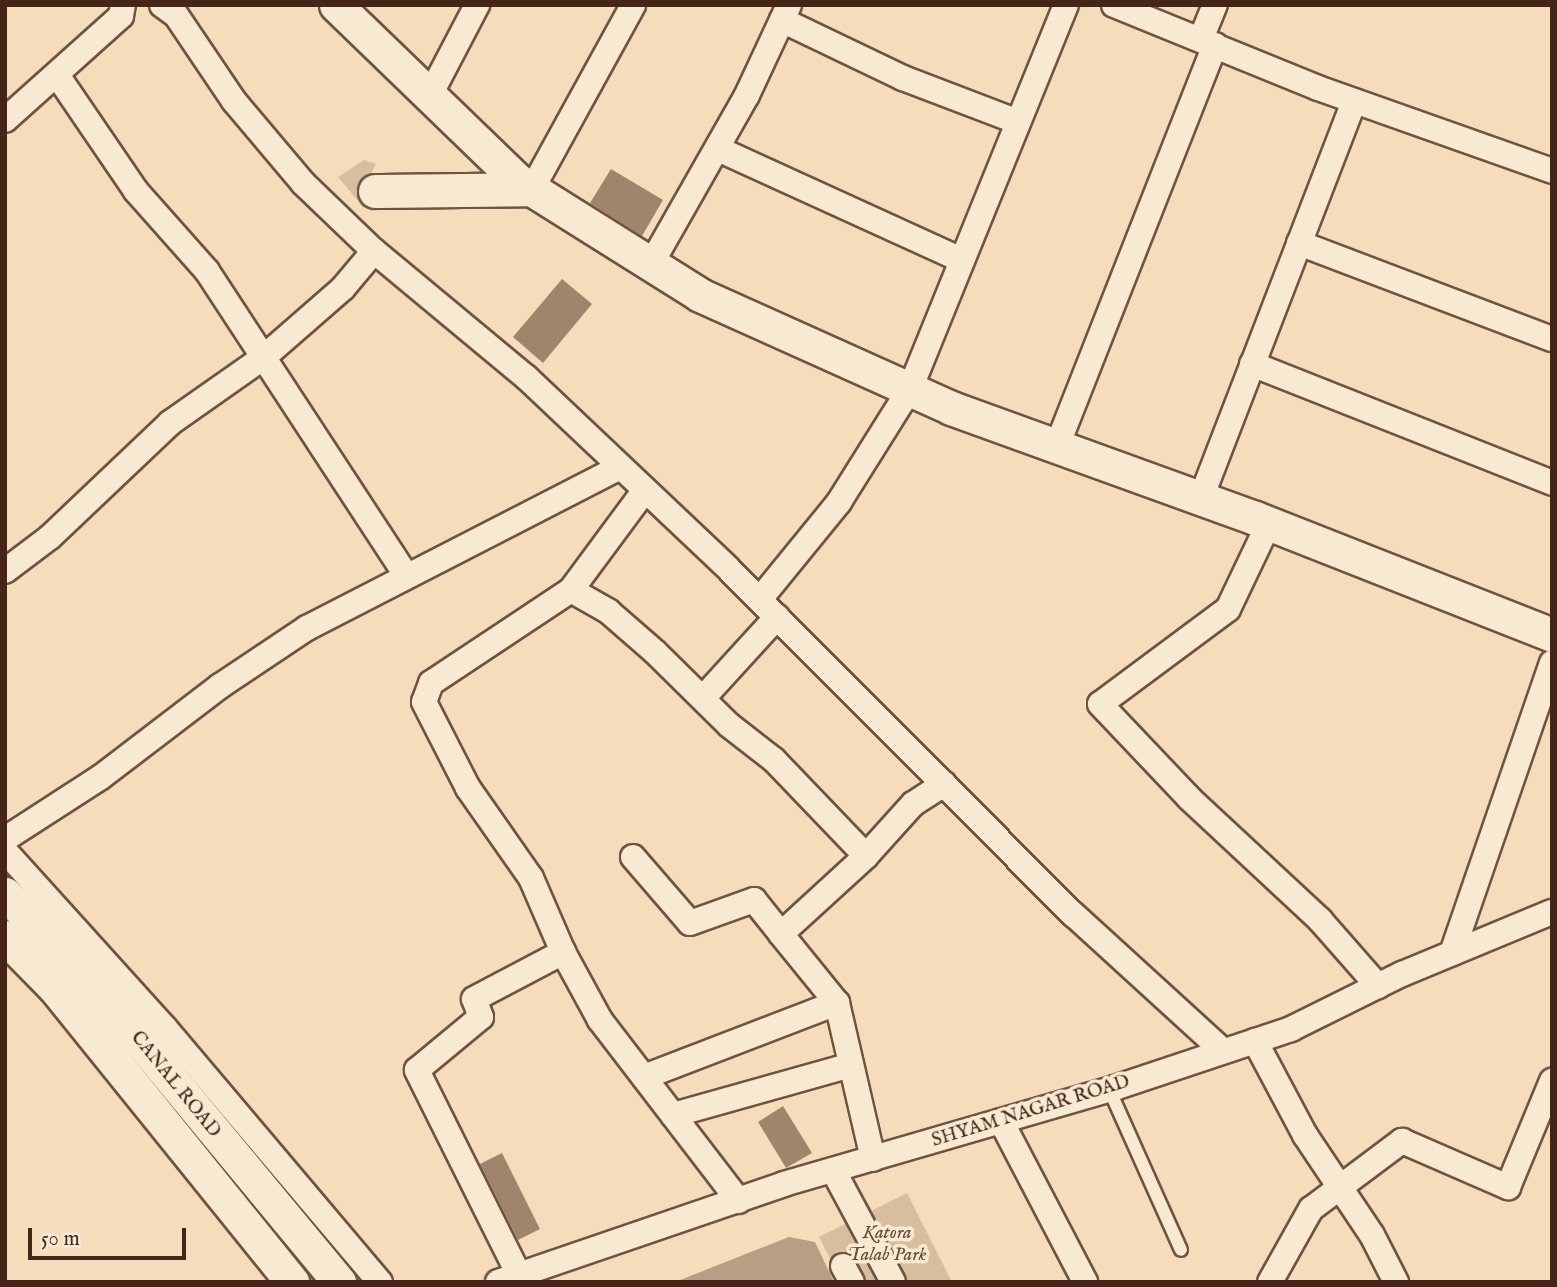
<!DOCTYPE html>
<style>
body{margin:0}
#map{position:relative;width:1557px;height:1287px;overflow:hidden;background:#f5ddbb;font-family:"IM FELL English",serif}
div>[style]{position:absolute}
.green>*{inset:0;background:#d7be9f}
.water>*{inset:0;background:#b99e84}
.building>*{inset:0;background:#a0856d}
.roads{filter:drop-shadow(2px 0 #705341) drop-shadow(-2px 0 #705341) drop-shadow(0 2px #705341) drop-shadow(0 -2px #705341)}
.lane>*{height:12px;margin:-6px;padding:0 6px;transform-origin:6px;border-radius:6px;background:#f8e9d3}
.street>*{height:24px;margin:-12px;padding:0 12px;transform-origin:12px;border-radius:12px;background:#f8e9d3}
.secondary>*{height:33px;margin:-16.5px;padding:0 16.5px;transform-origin:16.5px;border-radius:16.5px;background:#f8e9d3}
span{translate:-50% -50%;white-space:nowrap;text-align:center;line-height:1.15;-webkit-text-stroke:7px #f8e9d3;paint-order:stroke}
.street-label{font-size:19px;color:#442518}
.park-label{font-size:19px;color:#694b3a;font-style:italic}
.frame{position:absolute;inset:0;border:7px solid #442518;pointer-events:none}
.scale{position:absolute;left:28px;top:1228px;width:158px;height:32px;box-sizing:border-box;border:4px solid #442518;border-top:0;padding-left:9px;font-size:21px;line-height:24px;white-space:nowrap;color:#442518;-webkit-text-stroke:5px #f8e9d3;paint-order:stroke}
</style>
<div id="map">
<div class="green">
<i style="clip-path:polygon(364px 160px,376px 164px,371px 174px,375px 191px,359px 202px,338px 177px)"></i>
<i style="clip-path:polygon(907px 1193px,952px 1282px,842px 1282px,819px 1237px)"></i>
</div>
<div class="water">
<i style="clip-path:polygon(789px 1237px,815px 1242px,834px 1282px,675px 1282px)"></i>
</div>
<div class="building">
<i style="clip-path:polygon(611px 169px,663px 200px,642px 236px,590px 203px)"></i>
<i style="clip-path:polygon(562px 279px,592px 304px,543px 363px,513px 337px)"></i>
<i style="clip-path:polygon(783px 1106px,812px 1153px,786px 1168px,758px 1122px)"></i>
<i style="clip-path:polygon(502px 1153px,540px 1229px,518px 1240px,480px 1164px)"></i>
</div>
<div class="roads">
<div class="lane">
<i style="left:1109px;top:1089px;width:176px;rotate:65.9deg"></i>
</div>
<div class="street">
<i style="left:162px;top:5px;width:17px;rotate:36deg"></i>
<i style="left:176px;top:15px;width:104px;rotate:56deg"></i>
<i style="left:234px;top:101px;width:107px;rotate:49.9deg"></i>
<i style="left:303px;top:183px;width:98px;rotate:43.8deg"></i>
<i style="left:374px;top:251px;width:197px;rotate:39.7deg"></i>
<i style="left:526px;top:377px;width:278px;rotate:43.4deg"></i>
<i style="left:728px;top:568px;width:489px;rotate:45.1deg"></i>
<i style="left:1073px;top:914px;width:203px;rotate:42.4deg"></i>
<i style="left:1114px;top:5px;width:220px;rotate:22.1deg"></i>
<i style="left:1318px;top:88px;width:248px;rotate:19.5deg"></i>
<i style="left:782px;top:20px;width:134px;rotate:25.6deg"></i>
<i style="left:903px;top:78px;width:123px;rotate:20.9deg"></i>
<i style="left:1201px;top:39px;width:37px;rotate:-68deg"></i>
<i style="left:57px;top:75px;width:140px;rotate:55.7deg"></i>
<i style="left:136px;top:191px;width:107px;rotate:48.4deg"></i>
<i style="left:207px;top:271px;width:363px;rotate:56.8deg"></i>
<i style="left:430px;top:95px;width:102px;rotate:-62.4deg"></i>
<i style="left:5px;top:120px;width:156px;rotate:-41.9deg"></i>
<i style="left:121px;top:16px;width:11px;rotate:-80deg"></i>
<i style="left:718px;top:149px;width:268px;rotate:24.5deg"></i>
<i style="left:532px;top:189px;width:210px;rotate:-61.2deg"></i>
<i style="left:1299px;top:243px;width:271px;rotate:20.8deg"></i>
<i style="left:651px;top:264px;width:194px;rotate:-60.4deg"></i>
<i style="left:747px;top:95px;width:99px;rotate:-65deg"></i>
<i style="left:1252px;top:364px;width:323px;rotate:21.6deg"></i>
<i style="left:1057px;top:446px;width:431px;rotate:-68.5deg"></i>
<i style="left:645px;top:490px;width:124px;rotate:126.5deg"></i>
<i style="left:571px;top:590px;width:168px;rotate:146.4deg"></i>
<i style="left:431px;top:683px;width:20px;rotate:110deg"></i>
<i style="left:424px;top:702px;width:97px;rotate:62.9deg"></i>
<i style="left:468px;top:788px;width:110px;rotate:55deg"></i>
<i style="left:531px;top:878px;width:81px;rotate:66.6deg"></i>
<i style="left:563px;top:952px;width:77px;rotate:61.4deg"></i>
<i style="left:600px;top:1020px;width:228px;rotate:52.5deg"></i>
<i style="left:1201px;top:498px;width:425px;rotate:-68.9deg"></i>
<i style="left:1269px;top:523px;width:95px;rotate:115.5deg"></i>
<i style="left:1228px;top:609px;width:159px;rotate:143.4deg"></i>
<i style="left:1100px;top:704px;width:131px;rotate:46.5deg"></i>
<i style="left:1190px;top:799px;width:178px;rotate:42.9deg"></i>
<i style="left:1320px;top:920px;width:88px;rotate:48.7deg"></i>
<i style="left:5px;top:571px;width:56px;rotate:-37.1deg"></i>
<i style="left:50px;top:537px;width:166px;rotate:-43.5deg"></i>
<i style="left:170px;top:423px;width:115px;rotate:-35.1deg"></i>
<i style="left:264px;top:357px;width:105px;rotate:-41.1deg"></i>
<i style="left:343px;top:288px;width:48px;rotate:-50deg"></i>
<i style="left:571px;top:590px;width:43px;rotate:29.6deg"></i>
<i style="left:608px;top:611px;width:62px;rotate:41.1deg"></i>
<i style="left:655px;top:652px;width:104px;rotate:44.6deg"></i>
<i style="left:729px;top:725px;width:57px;rotate:37.9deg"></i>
<i style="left:774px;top:760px;width:133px;rotate:46.2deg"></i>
<i style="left:760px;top:599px;width:125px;rotate:-50.8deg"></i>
<i style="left:839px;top:502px;width:133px;rotate:-57.9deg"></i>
<i style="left:910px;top:389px;width:414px;rotate:-67.9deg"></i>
<i style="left:703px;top:698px;width:110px;rotate:-47.6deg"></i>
<i style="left:5px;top:839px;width:114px;rotate:-32.9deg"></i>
<i style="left:101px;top:777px;width:150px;rotate:-37.4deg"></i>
<i style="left:220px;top:686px;width:105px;rotate:-33.7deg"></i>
<i style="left:307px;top:628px;width:352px;rotate:-27.2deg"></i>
<i style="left:5px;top:851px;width:239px;rotate:47.9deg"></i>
<i style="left:165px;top:1028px;width:333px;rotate:49.8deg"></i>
<i style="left:633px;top:857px;width:87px;rotate:49.2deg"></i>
<i style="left:690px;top:923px;width:68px;rotate:-19.8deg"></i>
<i style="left:754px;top:900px;width:43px;rotate:51.5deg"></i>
<i style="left:781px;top:934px;width:115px;rotate:-42.5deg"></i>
<i style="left:866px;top:856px;width:70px;rotate:-47.9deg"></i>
<i style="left:913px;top:804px;width:37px;rotate:-33deg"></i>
<i style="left:1452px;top:953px;width:307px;rotate:-71deg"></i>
<i style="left:837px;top:1003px;width:160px;rotate:77deg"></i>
<i style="left:1255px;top:1041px;width:106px;rotate:62deg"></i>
<i style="left:1305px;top:1135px;width:120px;rotate:56.2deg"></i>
<i style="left:1372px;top:1235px;width:53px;rotate:62.9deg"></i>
<i style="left:644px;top:1077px;width:207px;rotate:-21deg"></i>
<i style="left:837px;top:1003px;width:89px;rotate:-129.1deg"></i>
<i style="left:673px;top:1115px;width:185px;rotate:-15.7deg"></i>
<i style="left:1001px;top:1121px;width:182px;rotate:62.4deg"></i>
<i style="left:833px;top:1170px;width:127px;rotate:61.8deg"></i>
<i style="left:843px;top:1266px;width:18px;rotate:61deg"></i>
<i style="left:519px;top:1275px;width:229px;rotate:-116.5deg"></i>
<i style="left:417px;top:1070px;width:83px;rotate:-39.6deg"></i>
<i style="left:481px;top:1017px;width:19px;rotate:-111deg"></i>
<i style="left:474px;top:999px;width:101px;rotate:-27.8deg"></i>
<i style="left:498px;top:1282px;width:302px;rotate:-18.9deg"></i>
<i style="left:784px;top:1184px;width:344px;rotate:-16.2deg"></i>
<i style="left:1114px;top:1088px;width:187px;rotate:-18.4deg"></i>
<i style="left:1291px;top:1029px;width:124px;rotate:-26.4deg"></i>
<i style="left:1402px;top:974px;width:162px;rotate:-22.5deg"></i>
<i style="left:1270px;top:1282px;width:84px;rotate:-60.7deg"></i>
<i style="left:1311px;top:1209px;width:114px;rotate:-36.8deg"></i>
<i style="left:1402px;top:1141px;width:116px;rotate:23.5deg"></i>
<i style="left:1508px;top:1187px;width:115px;rotate:-67.5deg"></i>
</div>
<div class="secondary">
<i style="left:336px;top:5px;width:252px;rotate:44deg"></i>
<i style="left:517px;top:180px;width:216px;rotate:32.1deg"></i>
<i style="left:700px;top:295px;width:275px;rotate:24.2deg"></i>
<i style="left:951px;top:408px;width:323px;rotate:19.9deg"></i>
<i style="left:1255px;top:518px;width:319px;rotate:21.5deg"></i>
<i style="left:375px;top:191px;width:157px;rotate:-0.7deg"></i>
<i style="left:5px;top:894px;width:100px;rotate:44.6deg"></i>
<i style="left:76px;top:964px;width:413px;rotate:50.4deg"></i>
<i style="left:5px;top:937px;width:71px;rotate:45.6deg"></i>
<i style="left:55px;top:988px;width:378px;rotate:51.1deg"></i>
</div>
</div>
<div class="street-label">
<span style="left:175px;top:1085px;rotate:51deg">CANAL ROAD</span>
<span style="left:1031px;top:1112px;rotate:-17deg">SHYAM NAGAR ROAD</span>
</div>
<div class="park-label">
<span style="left:887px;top:1245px">Katora<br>Talab Park</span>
</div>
<div class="frame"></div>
<div class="scale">50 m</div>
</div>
